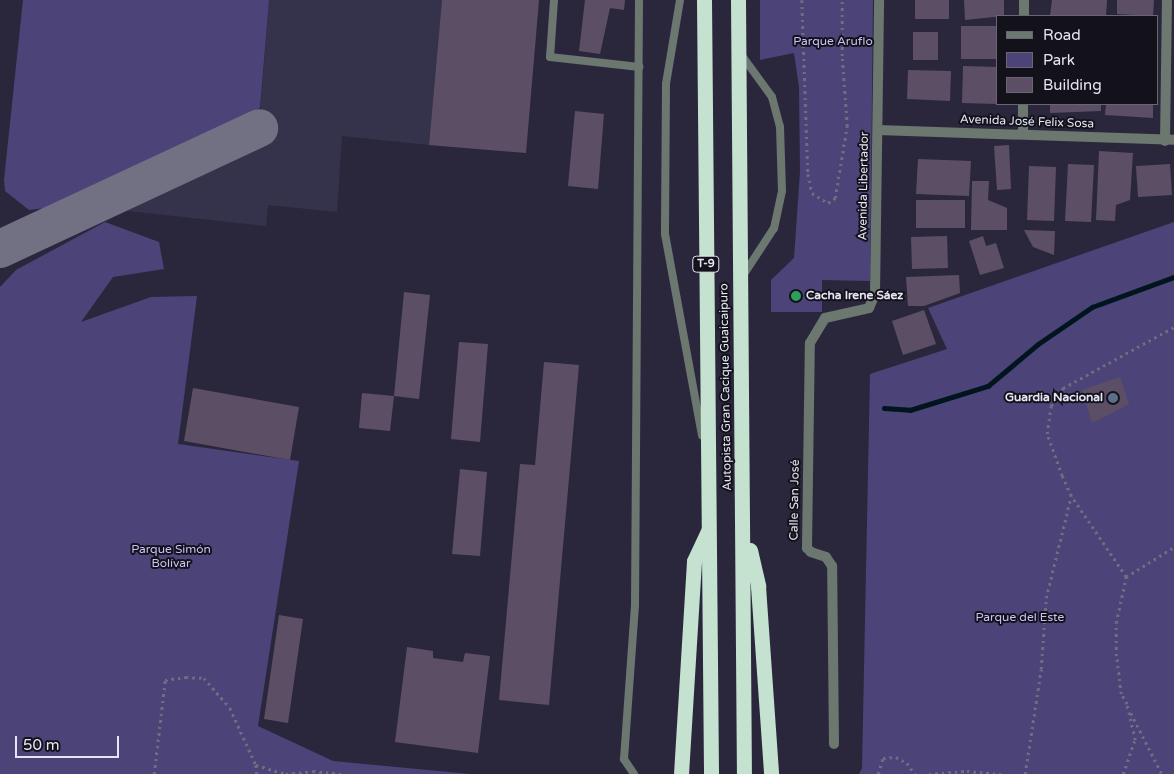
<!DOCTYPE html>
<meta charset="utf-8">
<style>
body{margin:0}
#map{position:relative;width:1174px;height:774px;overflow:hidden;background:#2a273d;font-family:"Varela Round",sans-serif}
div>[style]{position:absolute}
.built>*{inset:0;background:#35324c}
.green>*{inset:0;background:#4c4479}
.stream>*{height:4.5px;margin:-2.25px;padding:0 2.25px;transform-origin:2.25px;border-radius:2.25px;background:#00151e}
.taxiway>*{height:38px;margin:-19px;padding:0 19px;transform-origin:19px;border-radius:19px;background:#727083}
.building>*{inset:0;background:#5c4f65}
.path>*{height:2.5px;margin-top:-1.25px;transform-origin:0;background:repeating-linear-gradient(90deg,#6f6d80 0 2.5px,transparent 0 6.5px)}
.service>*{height:8px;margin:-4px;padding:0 4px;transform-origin:4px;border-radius:4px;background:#6b776f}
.minor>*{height:10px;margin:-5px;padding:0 5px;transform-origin:5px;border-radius:5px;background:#6b776f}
.motorway>*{height:15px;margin:-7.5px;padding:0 7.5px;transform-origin:7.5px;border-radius:7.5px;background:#c5e1cf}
.dots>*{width:14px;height:14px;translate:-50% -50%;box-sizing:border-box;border:2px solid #13121b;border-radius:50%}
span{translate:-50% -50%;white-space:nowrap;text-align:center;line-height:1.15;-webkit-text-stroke:4px #13121b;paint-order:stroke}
.shield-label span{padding:1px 4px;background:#13121b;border:1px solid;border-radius:4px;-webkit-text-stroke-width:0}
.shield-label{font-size:11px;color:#e6e5f3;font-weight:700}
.park-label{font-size:12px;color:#c7c2f7}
.street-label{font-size:12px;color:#e6e5f3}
.poi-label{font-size:12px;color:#e6e5f3;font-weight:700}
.left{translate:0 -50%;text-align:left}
.right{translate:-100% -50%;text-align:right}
.legend{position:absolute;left:996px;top:15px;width:162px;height:90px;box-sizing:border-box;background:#13121b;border:1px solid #676671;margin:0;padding:6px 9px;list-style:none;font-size:15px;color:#e6e5f3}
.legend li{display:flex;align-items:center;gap:10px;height:25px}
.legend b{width:25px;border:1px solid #676671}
.scale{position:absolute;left:15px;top:736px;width:104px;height:22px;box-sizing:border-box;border:2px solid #e6e5f3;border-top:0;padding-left:6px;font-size:15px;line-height:18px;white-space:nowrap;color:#e6e5f3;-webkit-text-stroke:4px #13121b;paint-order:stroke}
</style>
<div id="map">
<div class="built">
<i style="clip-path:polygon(269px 0,442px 0,429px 145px,342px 136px,337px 212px,268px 205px,266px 226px,92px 207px,259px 128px)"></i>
</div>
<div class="green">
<i style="clip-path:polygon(23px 0,269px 0,260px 108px,63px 201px,45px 208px,29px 210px,5px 191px,4px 180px)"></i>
<i style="clip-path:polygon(760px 0,873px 0,870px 281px,822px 280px,822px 312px,771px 312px,771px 280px,794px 258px,800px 172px,799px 87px,794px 53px,760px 60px)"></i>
<i style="clip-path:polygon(105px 222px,159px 242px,164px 269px,113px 277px,81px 322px,151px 297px,197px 296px,178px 444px,299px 461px,258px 726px,333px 761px,470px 774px,0 774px,0 287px,16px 270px)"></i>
<i style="clip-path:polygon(1174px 222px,1174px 774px,859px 774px,862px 768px,870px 374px,947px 349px,928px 308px)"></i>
</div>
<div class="stream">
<i style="left:884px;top:408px;width:26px;rotate:4deg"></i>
<i style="left:910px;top:410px;width:82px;rotate:-17.1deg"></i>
<i style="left:988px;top:386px;width:65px;rotate:-40deg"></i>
<i style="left:1038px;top:344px;width:65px;rotate:-34.4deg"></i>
<i style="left:1092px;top:307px;width:87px;rotate:-20.1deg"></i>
</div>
<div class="taxiway">
<i style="left:0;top:249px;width:286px;rotate:-25deg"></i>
</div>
<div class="building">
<i style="clip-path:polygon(442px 0,539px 0,526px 153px,429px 145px)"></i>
<i style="clip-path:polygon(585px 0,625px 0,624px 10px,610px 8px,600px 54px,579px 51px)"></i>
<i style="clip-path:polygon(915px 0,949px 0,949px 19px,915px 19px)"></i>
<i style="clip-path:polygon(964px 0,1004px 0,1004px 16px,965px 20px)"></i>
<i style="clip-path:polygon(1052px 0,1107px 0,1106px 16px,1050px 16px)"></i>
<i style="clip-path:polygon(1117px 0,1154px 0,1153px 16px,1117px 14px)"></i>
<i style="clip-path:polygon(961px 26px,998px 26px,998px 59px,961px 59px)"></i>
<i style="clip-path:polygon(913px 32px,938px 32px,938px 60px,913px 60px)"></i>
<i style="clip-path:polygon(963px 66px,998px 67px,998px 104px,962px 103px)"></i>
<i style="clip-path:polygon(908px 70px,951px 71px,950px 101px,907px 99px)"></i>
<i style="clip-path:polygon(1050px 104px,1101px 104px,1101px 111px,1050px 113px)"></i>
<i style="clip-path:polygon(1106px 104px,1153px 104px,1153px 118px,1105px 115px)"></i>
<i style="clip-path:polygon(575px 111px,604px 114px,598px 189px,568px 186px)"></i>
<i style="clip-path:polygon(1009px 145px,1011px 189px,997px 190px,994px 146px)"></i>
<i style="clip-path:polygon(1099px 151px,1133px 153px,1130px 200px,1116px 205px,1115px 221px,1096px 220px)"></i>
<i style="clip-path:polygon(918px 159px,971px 161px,969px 196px,916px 194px)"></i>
<i style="clip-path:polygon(1068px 164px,1094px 165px,1091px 222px,1065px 221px)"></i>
<i style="clip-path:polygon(1170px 164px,1172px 195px,1138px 197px,1136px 166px)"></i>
<i style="clip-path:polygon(1029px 166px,1056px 167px,1054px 221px,1027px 220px)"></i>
<i style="clip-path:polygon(972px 181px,989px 181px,988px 200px,1007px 208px,1007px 230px,971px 230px)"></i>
<i style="clip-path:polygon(916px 200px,965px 200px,965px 228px,916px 228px)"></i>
<i style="clip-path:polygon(1024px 230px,1055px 231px,1054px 255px,1033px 247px)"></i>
<i style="clip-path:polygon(947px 236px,948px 268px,912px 269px,911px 237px)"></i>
<i style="clip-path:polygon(983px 236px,986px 246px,996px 243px,1004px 268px,980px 275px,969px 241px)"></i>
<i style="clip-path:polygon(959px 275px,960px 293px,924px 306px,908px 306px,906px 277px)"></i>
<i style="clip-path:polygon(404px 292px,430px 295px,419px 399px,394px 396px)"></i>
<i style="clip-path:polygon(924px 310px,936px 344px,903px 355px,892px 321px)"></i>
<i style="clip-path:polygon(459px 342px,488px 344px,480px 442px,451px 439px)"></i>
<i style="clip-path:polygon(544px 362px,579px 365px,549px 705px,499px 700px,520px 464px,535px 465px)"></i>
<i style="clip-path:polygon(1120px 377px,1129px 404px,1092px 423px,1082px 390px)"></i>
<i style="clip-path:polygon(193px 388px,299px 407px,290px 460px,184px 441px)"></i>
<i style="clip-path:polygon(362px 393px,394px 396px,390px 431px,359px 428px)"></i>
<i style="clip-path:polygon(460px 469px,487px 472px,480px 556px,452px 554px)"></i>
<i style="clip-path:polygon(279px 615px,303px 619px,288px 723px,264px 719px)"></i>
<i style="clip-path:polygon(407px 647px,433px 651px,433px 658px,463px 662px,465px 653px,490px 656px,478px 753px,395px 742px)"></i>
</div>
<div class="path">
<i style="left:802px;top:0;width:174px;rotate:88deg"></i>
<i style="left:808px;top:174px;width:19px;rotate:78deg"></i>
<i style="left:812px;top:193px;width:19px;rotate:32deg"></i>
<i style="left:828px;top:203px;width:9px;rotate:-36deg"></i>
<i style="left:835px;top:198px;width:73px;rotate:-80.5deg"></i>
<i style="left:847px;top:126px;width:70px;rotate:-94.1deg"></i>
<i style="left:842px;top:56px;width:56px;rotate:-90deg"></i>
<i style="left:1126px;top:577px;width:98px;rotate:-124.2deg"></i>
<i style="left:1071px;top:496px;width:22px;rotate:-114deg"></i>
<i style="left:1062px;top:476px;width:45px;rotate:-109.7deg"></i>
<i style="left:1047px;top:434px;width:28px;rotate:-82deg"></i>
<i style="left:1051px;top:406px;width:22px;rotate:-56deg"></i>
<i style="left:1063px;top:388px;width:127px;rotate:-28.8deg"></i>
<i style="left:1131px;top:713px;width:68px;rotate:63.1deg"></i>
<i style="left:256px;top:765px;width:31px;rotate:17deg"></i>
<i style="left:286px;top:774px;width:27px;rotate:-6deg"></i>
<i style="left:313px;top:771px;width:28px;rotate:6deg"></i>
<i style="left:154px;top:774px;width:95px;rotate:-83.3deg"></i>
<i style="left:165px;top:680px;width:21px;rotate:-8deg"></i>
<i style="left:186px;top:677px;width:18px;rotate:3deg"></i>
<i style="left:204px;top:678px;width:40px;rotate:49deg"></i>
<i style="left:230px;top:708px;width:63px;rotate:65.5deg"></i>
<i style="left:256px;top:765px;width:9px;rotate:84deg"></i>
<i style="left:878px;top:774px;width:17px;rotate:-73deg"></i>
<i style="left:883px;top:758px;width:13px;rotate:-4deg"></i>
<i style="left:896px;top:757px;width:13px;rotate:29deg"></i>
<i style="left:907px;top:763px;width:14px;rotate:54deg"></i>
<i style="left:929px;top:774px;width:38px;rotate:-5deg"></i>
<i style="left:967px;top:771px;width:34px;rotate:5deg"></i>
<i style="left:1025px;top:774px;width:106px;rotate:-81.3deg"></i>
<i style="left:1041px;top:669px;width:71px;rotate:-86deg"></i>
<i style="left:1046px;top:598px;width:105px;rotate:-76.2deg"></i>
<i style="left:1123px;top:774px;width:36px;rotate:-71deg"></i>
<i style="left:1135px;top:740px;width:37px;rotate:-103deg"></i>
<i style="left:1127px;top:704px;width:12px;rotate:-121deg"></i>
<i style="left:1121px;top:694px;width:38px;rotate:-97deg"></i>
<i style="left:1116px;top:656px;width:33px;rotate:-90deg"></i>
<i style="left:1116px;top:623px;width:47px;rotate:-77.7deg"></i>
<i style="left:1126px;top:577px;width:57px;rotate:-32deg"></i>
</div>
<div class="service">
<i style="left:554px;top:0;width:57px;rotate:94deg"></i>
<i style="left:550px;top:57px;width:90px;rotate:6.4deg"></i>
<i style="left:680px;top:0;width:85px;rotate:99.5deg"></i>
<i style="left:666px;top:84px;width:150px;rotate:90.4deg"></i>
<i style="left:665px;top:234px;width:205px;rotate:79.6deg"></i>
<i style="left:740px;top:53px;width:54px;rotate:54deg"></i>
<i style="left:772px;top:97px;width:31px;rotate:75deg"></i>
<i style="left:780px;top:127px;width:64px;rotate:88.2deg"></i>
<i style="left:782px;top:191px;width:38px;rotate:102deg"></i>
<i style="left:774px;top:228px;width:59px;rotate:123.1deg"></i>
<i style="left:634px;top:774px;width:18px;rotate:-124deg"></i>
<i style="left:624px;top:759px;width:155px;rotate:-85.9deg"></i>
<i style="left:635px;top:604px;width:604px;rotate:-89.62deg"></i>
</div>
<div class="minor">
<i style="left:1024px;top:16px;width:16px;rotate:-90deg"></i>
<i style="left:878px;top:130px;width:296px;rotate:1.9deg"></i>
<i style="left:1023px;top:133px;width:29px;rotate:-90deg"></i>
<i style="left:1165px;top:141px;width:141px;rotate:-89.2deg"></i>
<i style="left:834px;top:744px;width:178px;rotate:-90.6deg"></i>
<i style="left:832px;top:566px;width:11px;rotate:-124deg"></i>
<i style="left:826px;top:557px;width:16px;rotate:-162deg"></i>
<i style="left:811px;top:552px;width:6px;rotate:-135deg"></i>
<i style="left:807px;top:548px;width:205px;rotate:-89.2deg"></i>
<i style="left:810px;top:343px;width:29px;rotate:-59deg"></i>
<i style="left:825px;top:318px;width:45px;rotate:-12.8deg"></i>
<i style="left:869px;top:308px;width:15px;rotate:-67deg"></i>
<i style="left:875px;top:294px;width:294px;rotate:-89.2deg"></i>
</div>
<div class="motorway">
<i style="left:704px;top:0;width:774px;rotate:89.48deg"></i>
<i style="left:738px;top:0;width:774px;rotate:89.56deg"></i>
<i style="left:750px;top:550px;width:37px;rotate:77deg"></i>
<i style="left:758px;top:586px;width:188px;rotate:86deg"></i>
<i style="left:681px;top:774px;width:213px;rotate:-86.5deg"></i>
<i style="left:694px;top:561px;width:33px;rotate:-65deg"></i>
</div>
<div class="dots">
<i style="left:796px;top:296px;background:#2e9e5b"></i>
<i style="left:1113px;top:398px;background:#5c6f8a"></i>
</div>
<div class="shield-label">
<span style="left:706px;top:264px">T-9</span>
</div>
<div class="park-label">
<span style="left:833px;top:42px">Parque Aruflo</span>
<span style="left:171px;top:557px">Parque Simón<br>Bolívar</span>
<span style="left:1020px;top:618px">Parque del Este</span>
</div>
<div class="street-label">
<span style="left:1027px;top:122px;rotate:2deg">Avenida José Felix Sosa</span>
<span style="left:864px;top:186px;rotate:-89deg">Avenida Libertador</span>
<span style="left:726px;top:387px;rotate:-91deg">Autopista Gran Cacique Guaicaipuro</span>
<span style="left:795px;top:500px;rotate:-89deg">Calle San José</span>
</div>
<div class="poi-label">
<span class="left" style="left:806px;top:296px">Cacha Irene Sáez</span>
<span class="right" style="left:1103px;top:398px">Guardia Nacional</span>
</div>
<ul class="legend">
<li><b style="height:6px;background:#6b776f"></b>Road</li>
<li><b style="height:14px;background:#4c4479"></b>Park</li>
<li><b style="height:14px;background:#5c4f65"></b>Building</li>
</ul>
<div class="scale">50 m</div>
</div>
